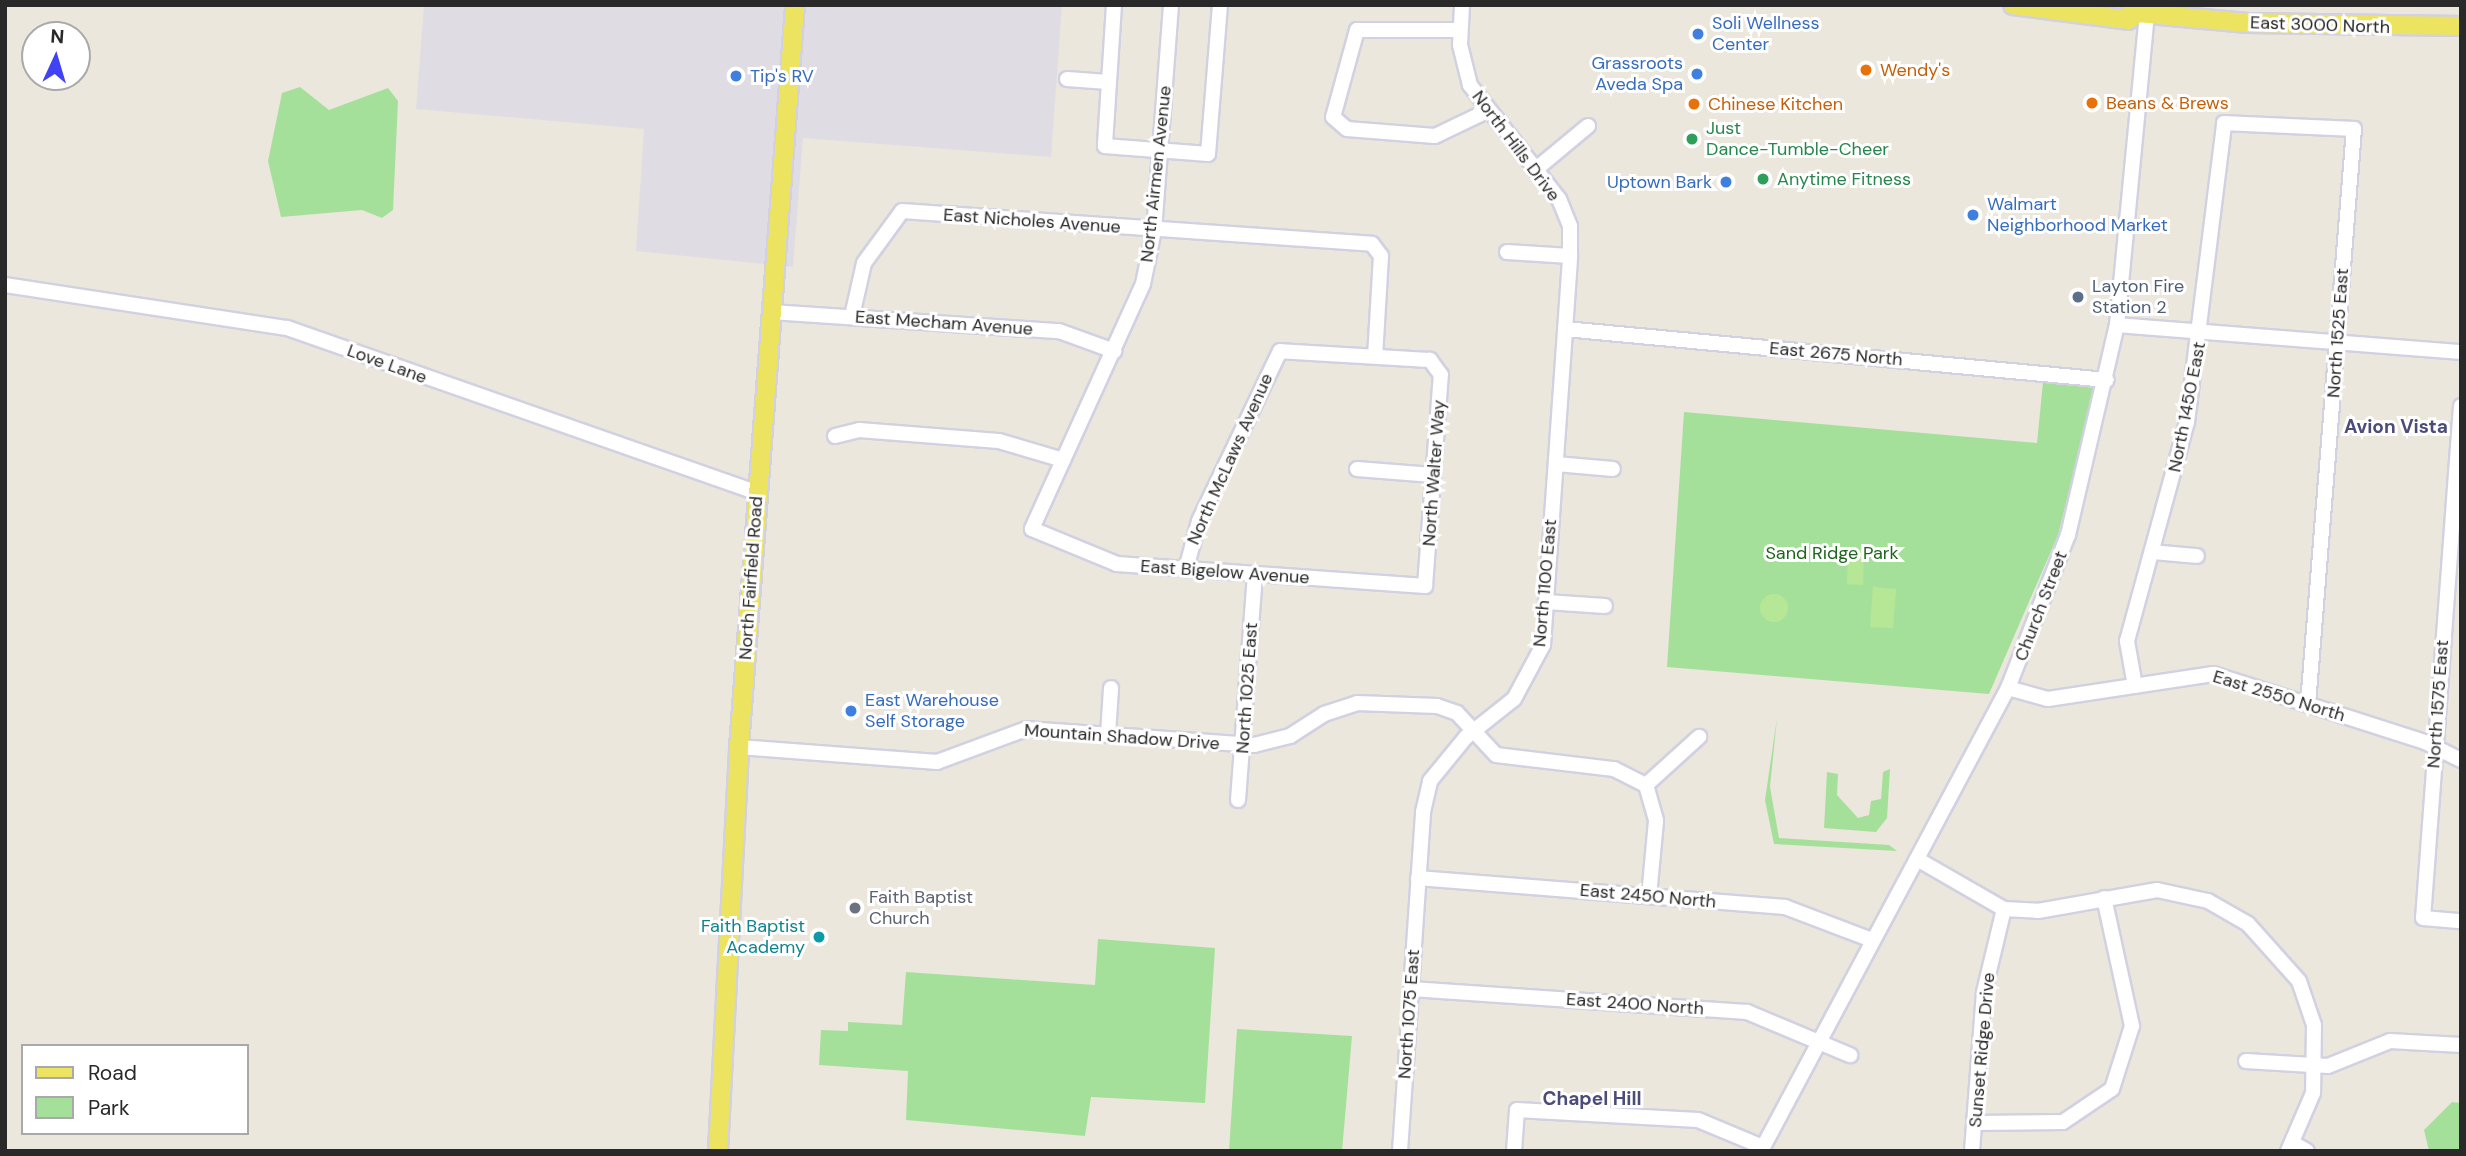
<!DOCTYPE html>
<style>
body{margin:0}
#map{position:relative;width:2466px;height:1156px;overflow:hidden;background:#ebe7dc;font-family:"DM Sans",sans-serif}
div>[style]{position:absolute}
.industrial>*{inset:0;background:#e0dce4}
.green>*{inset:0;background:#a5e09a}
.pitch>*{inset:0;background:#b6e796}
.round{border-radius:50%}
.roads{filter:drop-shadow(2px 0 #d1d1e2) drop-shadow(-2px 0 #d1d1e2) drop-shadow(0 2px #d1d1e2) drop-shadow(0 -2px #d1d1e2)}
.minor>*{height:14px;margin:-7px;padding:0 7px;transform-origin:7px;border-radius:7px;background:#fff}
.major>*{height:18px;margin:-9px;padding:0 9px;transform-origin:9px;border-radius:9px;background:#ece460}
.dots>*{width:19px;height:19px;translate:-50% -50%;box-sizing:border-box;border:4px solid #fff;border-radius:50%}
span{translate:-50% -50%;white-space:nowrap;text-align:center;line-height:1.15;-webkit-text-stroke:6px #fff;paint-order:stroke}
.shop-label{font-size:18px;color:#366cbe}
.left{translate:0 -50%;text-align:left}
.right{translate:-100% -50%;text-align:right}
.street-label{font-size:18px;color:#292929}
.food-label{font-size:18px;color:#c56008}
.leisure-label{font-size:18px;color:#27864d}
.service-label{font-size:18px;color:#4e5e75}
.park-label{font-size:18px;color:#1e641c}
.worship-label{font-size:18px;color:#5b616d}
.culture-label{font-size:18px;color:#0d838f}
.neighbourhood-label{font-size:19px;color:#4b4c79;font-weight:700}
.frame{position:absolute;inset:0;border:7px solid #292929;pointer-events:none}
.legend{position:absolute;left:21px;top:1044px;width:228px;height:91px;box-sizing:border-box;background:#fff;border:2px solid #a9a9a9;margin:0;padding:9px 12px;list-style:none;font-size:21px;color:#292929}
.legend li{display:flex;align-items:center;gap:14px;height:35px}
.legend b{width:35px;border:2px solid #a9a9a9}
.north{position:absolute;left:21px;top:21px;width:70px;height:70px;box-sizing:border-box;background:#fff;border:2px solid #a9a9a9;border-radius:50%;rotate:4deg;font-size:19px;font-weight:700;line-height:28px;text-align:center;color:#292929}
.north::after{content:'';display:block;margin:auto;width:24px;height:32px;background:#4042f4;clip-path:polygon(50% 0,100% 100%,50% 72%,0 100%)}
</style>
<div id="map">
<div class="industrial">
<i style="clip-path:polygon(424px 5px,1062px 5px,1051px 157px,803px 138px,793px 267px,636px 251px,644px 129px,416px 109px)"></i>
</div>
<div class="green">
<i style="clip-path:polygon(300px 87px,329px 110px,388px 88px,398px 101px,393px 210px,382px 218px,362px 210px,281px 217px,268px 161px,282px 93px)"></i>
<i style="clip-path:polygon(2043px 382px,2095px 387px,2058px 535px,1989px 694px,1667px 667px,1684px 412px,2037px 443px)"></i>
<i style="clip-path:polygon(1777px 718px,1770px 787px,1779px 838px,1889px 845px,1897px 851px,1774px 844px,1765px 800px)"></i>
<i style="clip-path:polygon(1890px 769px,1887px 818px,1876px 832px,1824px 828px,1827px 772px,1838px 774px,1837px 795px,1858px 818px,1869px 815px,1871px 801px,1881px 799px,1883px 772px)"></i>
<i style="clip-path:polygon(1098px 939px,1215px 948px,1205px 1103px,1091px 1097px,1085px 1136px,906px 1120px,908px 1071px,819px 1065px,821px 1030px,848px 1031px,848px 1022px,902px 1025px,906px 972px,1095px 985px)"></i>
<i style="clip-path:polygon(1237px 1029px,1352px 1036px,1342px 1151px,1229px 1151px)"></i>
<i style="clip-path:polygon(2452px 1102px,2461px 1103px,2461px 1151px,2429px 1151px,2424px 1130px)"></i>
</div>
<div class="pitch">
<i style="clip-path:polygon(1848px 549px,1864px 550px,1863px 585px,1847px 584px)"></i>
<i style="clip-path:polygon(1873px 587px,1896px 589px,1893px 628px,1870px 627px)"></i>
<i class="round" style="left:1760px;top:594px;width:28px;height:28px"></i>
</div>
<div class="roads">
<div class="minor">
<i style="left:1114px;top:5px;width:141px;rotate:93.7deg"></i>
<i style="left:1105px;top:146px;width:103px;rotate:4.4deg"></i>
<i style="left:1208px;top:154px;width:149px;rotate:-85.4deg"></i>
<i style="left:1171px;top:5px;width:226px;rotate:94.3deg"></i>
<i style="left:1154px;top:230px;width:55px;rotate:101.5deg"></i>
<i style="left:1143px;top:284px;width:269px;rotate:114.4deg"></i>
<i style="left:1032px;top:529px;width:92px;rotate:22.4deg"></i>
<i style="left:1117px;top:564px;width:309px;rotate:4.1deg"></i>
<i style="left:1425px;top:586px;width:212px;rotate:-85.7deg"></i>
<i style="left:1441px;top:375px;width:19px;rotate:-126deg"></i>
<i style="left:1430px;top:360px;width:150px;rotate:-176.6deg"></i>
<i style="left:1280px;top:351px;width:188px;rotate:115.5deg"></i>
<i style="left:1199px;top:521px;width:50px;rotate:105.2deg"></i>
<i style="left:1460px;top:30px;width:103px;rotate:180deg"></i>
<i style="left:1357px;top:30px;width:90px;rotate:105.4deg"></i>
<i style="left:1333px;top:117px;width:18px;rotate:41deg"></i>
<i style="left:1347px;top:129px;width:88px;rotate:4.5deg"></i>
<i style="left:1435px;top:136px;width:55px;rotate:-25.6deg"></i>
<i style="left:1067px;top:79px;width:41px;rotate:4.2deg"></i>
<i style="left:1535px;top:170px;width:69px;rotate:-39.7deg"></i>
<i style="left:1507px;top:252px;width:63px;rotate:3.6deg"></i>
<i style="left:5px;top:285px;width:285px;rotate:8.7deg"></i>
<i style="left:287px;top:328px;width:498px;rotate:19.3deg"></i>
<i style="left:771px;top:312px;width:289px;rotate:3.8deg"></i>
<i style="left:1059px;top:331px;width:59px;rotate:20deg"></i>
<i style="left:852px;top:316px;width:54px;rotate:-77.2deg"></i>
<i style="left:864px;top:263px;width:64px;rotate:-53.8deg"></i>
<i style="left:902px;top:211px;width:471px;rotate:4deg"></i>
<i style="left:1372px;top:244px;width:15px;rotate:53deg"></i>
<i style="left:1381px;top:256px;width:100px;rotate:93.4deg"></i>
<i style="left:2117px;top:325px;width:345px;rotate:4.5deg"></i>
<i style="left:1565px;top:329px;width:544px;rotate:5.38deg"></i>
<i style="left:2461px;top:406px;width:513px;rotate:94.24deg"></i>
<i style="left:2423px;top:918px;width:38px;rotate:5deg"></i>
<i style="left:835px;top:436px;width:25px;rotate:-14deg"></i>
<i style="left:859px;top:430px;width:140px;rotate:4.5deg"></i>
<i style="left:999px;top:441px;width:67px;rotate:16.5deg"></i>
<i style="left:1556px;top:464px;width:57px;rotate:5deg"></i>
<i style="left:1357px;top:469px;width:76px;rotate:4.5deg"></i>
<i style="left:2152px;top:552px;width:45px;rotate:5.1deg"></i>
<i style="left:1546px;top:602px;width:59px;rotate:3.9deg"></i>
<i style="left:2135px;top:686px;width:46px;rotate:-100.1deg"></i>
<i style="left:2127px;top:641px;width:227px;rotate:-74.7deg"></i>
<i style="left:2187px;top:422px;width:301px;rotate:-82.9deg"></i>
<i style="left:2224px;top:123px;width:130px;rotate:2.6deg"></i>
<i style="left:2354px;top:129px;width:577px;rotate:94.57deg"></i>
<i style="left:2008px;top:688px;width:41px;rotate:15.4deg"></i>
<i style="left:2048px;top:699px;width:167px;rotate:-8.6deg"></i>
<i style="left:2213px;top:674px;width:223px;rotate:17.8deg"></i>
<i style="left:2425px;top:742px;width:40px;rotate:26.6deg"></i>
<i style="left:1108px;top:735px;width:47px;rotate:-86.3deg"></i>
<i style="left:739px;top:747px;width:199px;rotate:4.3deg"></i>
<i style="left:937px;top:762px;width:95px;rotate:-20.3deg"></i>
<i style="left:1026px;top:729px;width:229px;rotate:4deg"></i>
<i style="left:1254px;top:745px;width:37px;rotate:-14deg"></i>
<i style="left:1290px;top:736px;width:40px;rotate:-32.9deg"></i>
<i style="left:1324px;top:714px;width:35px;rotate:-18deg"></i>
<i style="left:1357px;top:703px;width:80px;rotate:2.1deg"></i>
<i style="left:1437px;top:706px;width:21px;rotate:19deg"></i>
<i style="left:1457px;top:713px;width:57px;rotate:47.1deg"></i>
<i style="left:1496px;top:755px;width:119px;rotate:6.8deg"></i>
<i style="left:1614px;top:769px;width:36px;rotate:27deg"></i>
<i style="left:1646px;top:785px;width:37px;rotate:74deg"></i>
<i style="left:1656px;top:821px;width:75px;rotate:95.3deg"></i>
<i style="left:1646px;top:785px;width:72px;rotate:-42.2deg"></i>
<i style="left:1238px;top:800px;width:225px;rotate:-85.7deg"></i>
<i style="left:1917px;top:859px;width:100px;rotate:29.9deg"></i>
<i style="left:2004px;top:909px;width:34px;rotate:3deg"></i>
<i style="left:2038px;top:911px;width:121px;rotate:-10deg"></i>
<i style="left:2157px;top:890px;width:52px;rotate:12.2deg"></i>
<i style="left:2208px;top:901px;width:46px;rotate:29.9deg"></i>
<i style="left:2248px;top:924px;width:76px;rotate:48.2deg"></i>
<i style="left:2299px;top:981px;width:46px;rotate:71.2deg"></i>
<i style="left:2314px;top:1025px;width:68px;rotate:90.8deg"></i>
<i style="left:2313px;top:1093px;width:63px;rotate:113.3deg"></i>
<i style="left:1418px;top:878px;width:368px;rotate:4.5deg"></i>
<i style="left:1785px;top:907px;width:93px;rotate:20.8deg"></i>
<i style="left:1411px;top:989px;width:337px;rotate:3.9deg"></i>
<i style="left:1747px;top:1012px;width:112px;rotate:22.7deg"></i>
<i style="left:2246px;top:1061px;width:82px;rotate:3.5deg"></i>
<i style="left:2328px;top:1066px;width:67px;rotate:-22deg"></i>
<i style="left:2390px;top:1041px;width:71px;rotate:3.2deg"></i>
<i style="left:1977px;top:1123px;width:86px;rotate:-0.7deg"></i>
<i style="left:2063px;top:1122px;width:59px;rotate:-34deg"></i>
<i style="left:2112px;top:1089px;width:66px;rotate:-72.4deg"></i>
<i style="left:2132px;top:1026px;width:131px;rotate:-102.3deg"></i>
<i style="left:2293px;top:1143px;width:16px;rotate:30deg"></i>
<i style="left:1400px;top:1151px;width:340px;rotate:-86.1deg"></i>
<i style="left:1423px;top:812px;width:32px;rotate:-77deg"></i>
<i style="left:1430px;top:781px;width:57px;rotate:-50.7deg"></i>
<i style="left:1466px;top:737px;width:61px;rotate:-38.4deg"></i>
<i style="left:1514px;top:699px;width:61px;rotate:-61.8deg"></i>
<i style="left:1543px;top:645px;width:390px;rotate:-86deg"></i>
<i style="left:1570px;top:256px;width:30px;rotate:-90deg"></i>
<i style="left:1570px;top:226px;width:29px;rotate:-112deg"></i>
<i style="left:1559px;top:199px;width:145px;rotate:-128deg"></i>
<i style="left:1470px;top:85px;width:41px;rotate:-104deg"></i>
<i style="left:1460px;top:45px;width:40px;rotate:-87.1deg"></i>
<i style="left:1514px;top:1151px;width:41px;rotate:-85.8deg"></i>
<i style="left:1517px;top:1110px;width:181px;rotate:3.2deg"></i>
<i style="left:1698px;top:1120px;width:70px;rotate:22.6deg"></i>
<i style="left:1761px;top:1151px;width:525px;rotate:-61.92deg"></i>
<i style="left:2008px;top:688px;width:164px;rotate:-68.6deg"></i>
<i style="left:2068px;top:535px;width:216px;rotate:-76.9deg"></i>
<i style="left:2117px;top:325px;width:321px;rotate:-84.5deg"></i>
<i style="left:1972px;top:1151px;width:159px;rotate:-85.7deg"></i>
<i style="left:1984px;top:992px;width:85px;rotate:-76.5deg"></i>
</div>
<div class="major">
<i style="left:2013px;top:5px;width:116px;rotate:7.4deg"></i>
<i style="left:2128px;top:20px;width:12px;rotate:-35deg"></i>
<i style="left:2138px;top:13px;width:11px;rotate:-131deg"></i>
<i style="left:2138px;top:13px;width:110px;rotate:5.2deg"></i>
<i style="left:2248px;top:23px;width:213px;rotate:0.8deg"></i>
<i style="left:718px;top:1151px;width:405px;rotate:-87deg"></i>
<i style="left:739px;top:747px;width:744px;rotate:-85.68deg"></i>
</div>
</div>
<div class="dots">
<i style="left:1698px;top:34px;background:#3f7fe0"></i>
<i style="left:1866px;top:70px;background:#e8710a"></i>
<i style="left:1697px;top:74px;background:#3f7fe0"></i>
<i style="left:736px;top:76px;background:#3f7fe0"></i>
<i style="left:2092px;top:103px;background:#e8710a"></i>
<i style="left:1694px;top:104px;background:#e8710a"></i>
<i style="left:1692px;top:139px;background:#2e9e5b"></i>
<i style="left:1763px;top:179px;background:#2e9e5b"></i>
<i style="left:1726px;top:182px;background:#3f7fe0"></i>
<i style="left:1973px;top:215px;background:#3f7fe0"></i>
<i style="left:2078px;top:297px;background:#5c6f8a"></i>
<i style="left:851px;top:711px;background:#3f7fe0"></i>
<i style="left:855px;top:908px;background:#6b7280"></i>
<i style="left:819px;top:937px;background:#0f9aa8"></i>
</div>
<div class="shop-label">
<span class="left" style="left:1712px;top:34px">Soli Wellness<br>Center</span>
<span class="right" style="left:1683px;top:74px">Grassroots<br>Aveda Spa</span>
<span class="left" style="left:750px;top:76px">Tip's RV</span>
<span class="right" style="left:1712px;top:182px">Uptown Bark</span>
<span class="left" style="left:1987px;top:215px">Walmart<br>Neighborhood Market</span>
<span class="left" style="left:865px;top:711px">East Warehouse<br>Self Storage</span>
</div>
<div class="street-label">
<span style="left:2320px;top:25px;rotate:2deg">East 3000 North</span>
<span style="left:1516px;top:146px;rotate:53deg">North Hills Drive</span>
<span style="left:1156px;top:174px;rotate:-84deg">North Airmen Avenue</span>
<span style="left:1032px;top:221px;rotate:4deg">East Nicholes Avenue</span>
<span style="left:944px;top:323px;rotate:4deg">East Mecham Avenue</span>
<span style="left:2338px;top:333px;rotate:-86deg">North 1525 East</span>
<span style="left:1836px;top:354px;rotate:5deg">East 2675 North</span>
<span style="left:387px;top:364px;rotate:20deg">Love Lane</span>
<span style="left:2187px;top:407px;rotate:-79deg">North 1450 East</span>
<span style="left:1230px;top:459px;rotate:-66deg">North McLaws Avenue</span>
<span style="left:1434px;top:473px;rotate:-86deg">North Walter Way</span>
<span style="left:1225px;top:572px;rotate:4deg">East Bigelow Avenue</span>
<span style="left:751px;top:578px;rotate:-86deg">North Fairfield Road</span>
<span style="left:1545px;top:583px;rotate:-85deg">North 1100 East</span>
<span style="left:2041px;top:606px;rotate:-69deg">Church Street</span>
<span style="left:1247px;top:688px;rotate:-86deg">North 1025 East</span>
<span style="left:2279px;top:696px;rotate:17deg">East 2550 North</span>
<span style="left:2438px;top:704px;rotate:-86deg">North 1575 East</span>
<span style="left:1122px;top:737px;rotate:4deg">Mountain Shadow Drive</span>
<span style="left:1648px;top:896px;rotate:5deg">East 2450 North</span>
<span style="left:1635px;top:1004px;rotate:4deg">East 2400 North</span>
<span style="left:1409px;top:1014px;rotate:-86deg">North 1075 East</span>
<span style="left:1982px;top:1050px;rotate:-85deg">Sunset Ridge Drive</span>
</div>
<div class="food-label">
<span class="left" style="left:1880px;top:70px">Wendy's</span>
<span class="left" style="left:2106px;top:103px">Beans &amp; Brews</span>
<span class="left" style="left:1708px;top:104px">Chinese Kitchen</span>
</div>
<div class="leisure-label">
<span class="left" style="left:1706px;top:139px">Just<br>Dance-Tumble-Cheer</span>
<span class="left" style="left:1777px;top:179px">Anytime Fitness</span>
</div>
<div class="service-label">
<span class="left" style="left:2092px;top:297px">Layton Fire<br>Station 2</span>
</div>
<div class="park-label">
<span style="left:1832px;top:553px">Sand Ridge Park</span>
</div>
<div class="worship-label">
<span class="left" style="left:869px;top:908px">Faith Baptist<br>Church</span>
</div>
<div class="culture-label">
<span class="right" style="left:805px;top:937px">Faith Baptist<br>Academy</span>
</div>
<div class="neighbourhood-label">
<span style="left:2396px;top:427px">Avion Vista</span>
<span style="left:1592px;top:1099px">Chapel Hill</span>
</div>
<div class="frame"></div>
<ul class="legend">
<li><b style="height:9px;background:#ece460"></b>Road</li>
<li><b style="height:19px;background:#a5e09a"></b>Park</li>
</ul>
<div class="north">N</div>
</div>
